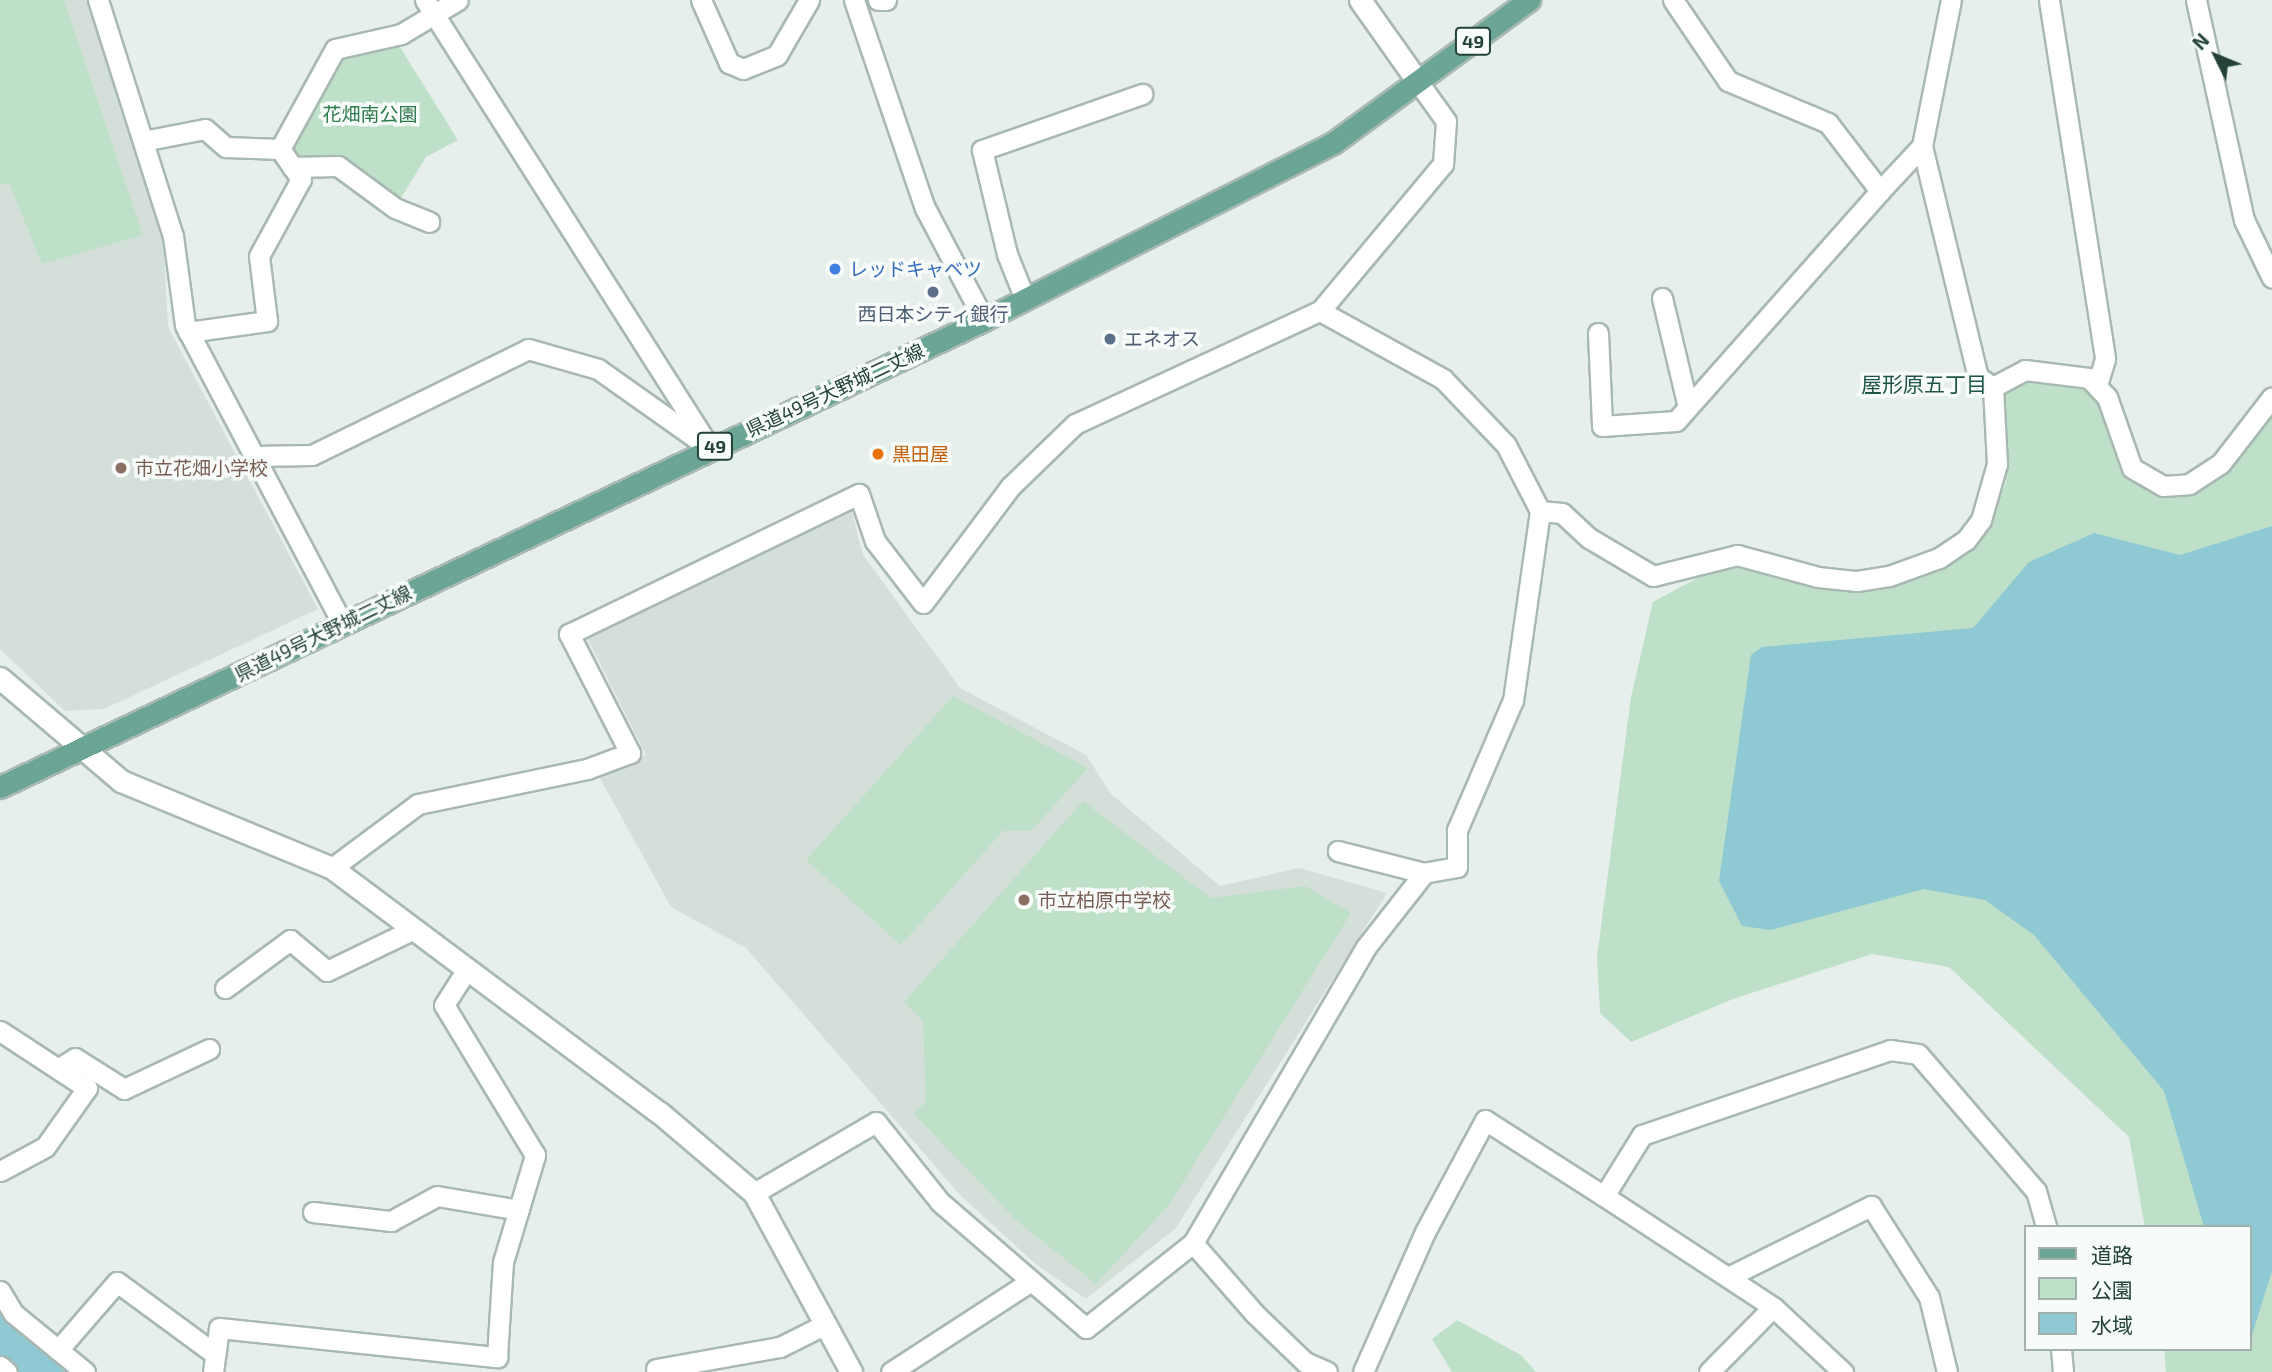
<!DOCTYPE html>
<meta charset="utf-8">
<style>
body{margin:0}
#map{position:relative;width:2272px;height:1372px;overflow:hidden;background:#e6efeb;font-family:"Exo 2","Noto Sans JP",sans-serif}
div>[style]{position:absolute}
.built>*{inset:0;background:#d4dfda}
.green>*{inset:0;background:#bfe0c8}
.water>*{inset:0;background:#8ec9d4}
.river>*{height:44px;margin:-22px;padding:0 22px;transform-origin:22px;border-radius:22px;background:#8ec9d4}
.roads{filter:drop-shadow(2px 0 #a8b8b2) drop-shadow(-2px 0 #a8b8b2) drop-shadow(0 2px #a8b8b2) drop-shadow(0 -2px #a8b8b2)}
.minor>*{height:19px;margin:-9.5px;padding:0 9.5px;transform-origin:9.5px;border-radius:9.5px;background:#fff}
.tertiary>*{height:21px;margin:-10.5px;padding:0 10.5px;transform-origin:10.5px;border-radius:10.5px;background:#fff}
.secondary>*{height:21px;margin:-10.5px;padding:0 10.5px;transform-origin:10.5px;border-radius:10.5px;background:#fff}
.primary>*{height:21px;margin:-10.5px;padding:0 10.5px;transform-origin:10.5px;border-radius:10.5px;background:#6aa596}
.dots>*{width:19px;height:19px;translate:-50% -50%;box-sizing:border-box;border:4px solid #f7fbf9;border-radius:50%}
span{translate:-50% -50%;white-space:nowrap;text-align:center;line-height:1.15;-webkit-text-stroke:7px #f7fbf9;paint-order:stroke}
.shield-label span{padding:2px 5px;background:#f7fbf9;border:2px solid;border-radius:5px;-webkit-text-stroke-width:0}
.shield-label{font-size:18px;color:#24423a;font-weight:700}
.park-label{font-size:19px;color:#2d7a4b}
.shop-label{font-size:19px;color:#366cbe}
.left{translate:0 -50%;text-align:left}
.service-label{font-size:19px;color:#4e5e75}
.street-label{font-size:19px;color:#24423a}
.food-label{font-size:19px;color:#c56008}
.education-label{font-size:19px;color:#785e54}
.neighbourhood-label{font-size:21px;color:#1f5548}
.legend{position:absolute;left:2024px;top:1225px;width:228px;height:126px;box-sizing:border-box;background:#f7fbf9;border:2px solid #a3b1ad;margin:0;padding:9px 12px;list-style:none;font-size:21px;color:#24423a}
.legend li{display:flex;align-items:center;gap:14px;height:35px}
.legend b{width:35px;border:2px solid #a3b1ad}
.north{position:absolute;left:2181px;top:21px;width:70px;height:70px;-webkit-text-stroke:5px #f7fbf9;paint-order:stroke;rotate:313deg;font-size:19px;font-weight:700;line-height:28px;text-align:center;color:#24423a}
.north::after{content:'';display:block;margin:auto;width:24px;height:32px;background:#24423a;clip-path:polygon(50% 0,100% 100%,50% 72%,0 100%)}
</style>
<div id="map">
<div class="built">
<i style="clip-path:polygon(0 0,89px 0,163px 238px,168px 327px,318px 609px,104px 709px,65px 711px,0 649px)"></i>
<i style="clip-path:polygon(852px 512px,863px 555px,960px 688px,1086px 755px,1111px 794px,1220px 886px,1299px 868px,1387px 893px,1176px 1228px,1086px 1299px,1037px 1265px,961px 1196px,746px 948px,671px 907px,600px 778px,646px 755px,586px 636px)"></i>
</div>
<div class="green">
<i style="clip-path:polygon(0 0,64px 0,143px 235px,42px 264px,9px 183px,0 185px)"></i>
<i style="clip-path:polygon(393px 36px,458px 140px,426px 157px,395px 208px,338px 166px,292px 167px,280px 149px,335px 49px)"></i>
<i style="clip-path:polygon(2025px 370px,2089px 378px,2132px 468px,2189px 484px,2272px 397px,2272px 1372px,2166px 1372px,2164px 1349px,2249px 1349px,2249px 1227px,2145px 1227px,2129px 1137px,1949px 967px,1872px 954px,1733px 999px,1631px 1042px,1600px 1013px,1597px 957px,1631px 697px,1653px 602px,1727px 562px,1842px 589px,1908px 583px,1970px 551px,2006px 483px,2003px 405px,1993px 387px)"></i>
<i style="clip-path:polygon(953px 696px,1088px 768px,1031px 831px,1003px 831px,901px 945px,806px 860px)"></i>
<i style="clip-path:polygon(1083px 801px,1211px 898px,1305px 886px,1351px 913px,1168px 1206px,1096px 1284px,1017px 1221px,914px 1114px,926px 1101px,923px 1021px,904px 1002px)"></i>
<i style="clip-path:polygon(1457px 1320px,1521px 1355px,1536px 1372px,1452px 1372px,1432px 1339px)"></i>
</div>
<div class="water">
<i style="clip-path:polygon(2272px 526px,2272px 1271px,2249px 1345px,2249px 1227px,2204px 1227px,2164px 1091px,2034px 935px,1985px 900px,1924px 889px,1771px 930px,1742px 926px,1719px 881px,1751px 655px,1762px 647px,1973px 628px,2029px 562px,2094px 533px,2180px 555px)"></i>
</div>
<div class="river">
<i style="left:0;top:1332px;width:68px;rotate:36deg"></i>
</div>
<div class="roads">
<div class="minor">
<i style="left:98px;top:0;width:248px;rotate:72.4deg"></i>
<i style="left:173px;top:236px;width:90px;rotate:82.3deg"></i>
<i style="left:185px;top:325px;width:337px;rotate:62.2deg"></i>
<i style="left:425px;top:0;width:531px;rotate:57.54deg"></i>
<i style="left:701px;top:0;width:69px;rotate:66deg"></i>
<i style="left:729px;top:63px;width:15px;rotate:23deg"></i>
<i style="left:743px;top:69px;width:37px;rotate:-22deg"></i>
<i style="left:777px;top:55px;width:64px;rotate:-59.8deg"></i>
<i style="left:854px;top:0;width:220px;rotate:71.2deg"></i>
<i style="left:925px;top:208px;width:127px;rotate:62.2deg"></i>
<i style="left:878px;top:0;width:8px"></i>
<i style="left:1673px;top:0;width:98px;rotate:55.8deg"></i>
<i style="left:1728px;top:81px;width:108px;rotate:22.8deg"></i>
<i style="left:1828px;top:123px;width:86px;rotate:52.6deg"></i>
<i style="left:1880px;top:191px;width:62px;rotate:-47deg"></i>
<i style="left:1922px;top:146px;width:238px;rotate:76.4deg"></i>
<i style="left:1978px;top:377px;width:18px;rotate:34deg"></i>
<i style="left:1993px;top:387px;width:36px;rotate:-28deg"></i>
<i style="left:2025px;top:370px;width:64px;rotate:7.1deg"></i>
<i style="left:2089px;top:378px;width:26px;rotate:47deg"></i>
<i style="left:2107px;top:397px;width:75px;rotate:70.6deg"></i>
<i style="left:2132px;top:468px;width:36px;rotate:30deg"></i>
<i style="left:2163px;top:486px;width:26px;rotate:-4deg"></i>
<i style="left:2189px;top:484px;width:38px;rotate:-33deg"></i>
<i style="left:2221px;top:463px;width:83px;rotate:-52.3deg"></i>
<i style="left:2049px;top:0;width:363px;rotate:81.1deg"></i>
<i style="left:2105px;top:359px;width:28px;rotate:107deg"></i>
<i style="left:2196px;top:0;width:225px;rotate:77.7deg"></i>
<i style="left:2244px;top:220px;width:64px;rotate:64.2deg"></i>
<i style="left:143px;top:141px;width:63px;rotate:-11deg"></i>
<i style="left:205px;top:129px;width:28px;rotate:41deg"></i>
<i style="left:226px;top:147px;width:54px;rotate:2.1deg"></i>
<i style="left:280px;top:149px;width:114px;rotate:-61.2deg"></i>
<i style="left:335px;top:49px;width:68px;rotate:-12.8deg"></i>
<i style="left:401px;top:34px;width:66px;rotate:-30.8deg"></i>
<i style="left:1922px;top:146px;width:149px;rotate:-78.8deg"></i>
<i style="left:292px;top:167px;width:46px;rotate:-1.2deg"></i>
<i style="left:338px;top:166px;width:71px;rotate:36.4deg"></i>
<i style="left:395px;top:208px;width:37px;rotate:22deg"></i>
<i style="left:1662px;top:298px;width:112px;rotate:76.6deg"></i>
<i style="left:1025px;top:299px;width:48px;rotate:-111.8deg"></i>
<i style="left:1007px;top:254px;width:107px;rotate:-103.5deg"></i>
<i style="left:982px;top:150px;width:170px;rotate:-19.3deg"></i>
<i style="left:1320px;top:311px;width:192px;rotate:-50.1deg"></i>
<i style="left:1443px;top:164px;width:43px;rotate:-86deg"></i>
<i style="left:1446px;top:121px;width:48px;rotate:-125.7deg"></i>
<i style="left:188px;top:332px;width:80px;rotate:-7.9deg"></i>
<i style="left:267px;top:321px;width:65px;rotate:-97deg"></i>
<i style="left:259px;top:256px;width:88px;rotate:-61.4deg"></i>
<i style="left:301px;top:179px;width:37px;rotate:-125deg"></i>
<i style="left:1598px;top:333px;width:93px;rotate:87.5deg"></i>
<i style="left:1602px;top:426px;width:74px;rotate:-3.9deg"></i>
<i style="left:1676px;top:421px;width:307px;rotate:-48.4deg"></i>
<i style="left:254px;top:456px;width:58px;rotate:-1deg"></i>
<i style="left:312px;top:455px;width:241px;rotate:-26.1deg"></i>
<i style="left:528px;top:349px;width:73px;rotate:15.9deg"></i>
<i style="left:598px;top:369px;width:126px;rotate:35.3deg"></i>
<i style="left:1540px;top:511px;width:22px;rotate:5deg"></i>
<i style="left:1562px;top:513px;width:37px;rotate:43deg"></i>
<i style="left:1589px;top:538px;width:74px;rotate:30.7deg"></i>
<i style="left:1653px;top:576px;width:87px;rotate:-14deg"></i>
<i style="left:1737px;top:555px;width:84px;rotate:15.2deg"></i>
<i style="left:1818px;top:577px;width:39px;rotate:6deg"></i>
<i style="left:1857px;top:581px;width:32px;rotate:-9deg"></i>
<i style="left:1889px;top:576px;width:53px;rotate:-19.8deg"></i>
<i style="left:1939px;top:558px;width:32px;rotate:-34deg"></i>
<i style="left:1966px;top:540px;width:25px;rotate:-53deg"></i>
<i style="left:1981px;top:520px;width:58px;rotate:-74.1deg"></i>
<i style="left:1997px;top:464px;width:77px;rotate:-93deg"></i>
<i style="left:332px;top:868px;width:107px;rotate:-36.7deg"></i>
<i style="left:418px;top:804px;width:173px;rotate:-11.7deg"></i>
<i style="left:587px;top:769px;width:46px;rotate:-20.4deg"></i>
<i style="left:630px;top:753px;width:134px;rotate:-117.1deg"></i>
<i style="left:569px;top:634px;width:322px;rotate:-25.8deg"></i>
<i style="left:859px;top:494px;width:50px;rotate:71.2deg"></i>
<i style="left:875px;top:541px;width:78px;rotate:52.3deg"></i>
<i style="left:923px;top:603px;width:146px;rotate:-53.1deg"></i>
<i style="left:1011px;top:486px;width:89px;rotate:-44.1deg"></i>
<i style="left:1075px;top:424px;width:270px;rotate:-24.8deg"></i>
<i style="left:1320px;top:311px;width:141px;rotate:28.9deg"></i>
<i style="left:1443px;top:379px;width:91px;rotate:46.3deg"></i>
<i style="left:1506px;top:445px;width:74px;rotate:62.7deg"></i>
<i style="left:1540px;top:511px;width:191px;rotate:98.1deg"></i>
<i style="left:1513px;top:700px;width:142px;rotate:113.3deg"></i>
<i style="left:1457px;top:830px;width:37px;rotate:90deg"></i>
<i style="left:1457px;top:867px;width:34px;rotate:170deg"></i>
<i style="left:225px;top:988px;width:81px;rotate:-36.4deg"></i>
<i style="left:290px;top:940px;width:48px;rotate:40deg"></i>
<i style="left:327px;top:971px;width:94px;rotate:-25.8deg"></i>
<i style="left:0;top:1031px;width:104px;rotate:33.2deg"></i>
<i style="left:87px;top:1088px;width:72px;rotate:125.4deg"></i>
<i style="left:45px;top:1147px;width:51px;rotate:151.9deg"></i>
<i style="left:58px;top:1069px;width:20px;rotate:-33deg"></i>
<i style="left:75px;top:1058px;width:58px;rotate:32.3deg"></i>
<i style="left:124px;top:1089px;width:94px;rotate:-25.2deg"></i>
<i style="left:754px;top:1193px;width:141px;rotate:-30.2deg"></i>
<i style="left:876px;top:1122px;width:102px;rotate:51.3deg"></i>
<i style="left:940px;top:1202px;width:193px;rotate:40.8deg"></i>
<i style="left:1086px;top:1328px;width:137px;rotate:-38.5deg"></i>
<i style="left:1193px;top:1243px;width:343px;rotate:-59.7deg"></i>
<i style="left:1366px;top:947px;width:94px;rotate:-51.9deg"></i>
<i style="left:1424px;top:873px;width:89px;rotate:-165.7deg"></i>
<i style="left:1604px;top:1196px;width:202px;rotate:33.3deg"></i>
<i style="left:1773px;top:1307px;width:96px;rotate:42.9deg"></i>
<i style="left:313px;top:1212px;width:79px;rotate:6.6deg"></i>
<i style="left:391px;top:1221px;width:52px;rotate:-28.5deg"></i>
<i style="left:437px;top:1196px;width:83px;rotate:9.7deg"></i>
<i style="left:1193px;top:1243px;width:93px;rotate:48.9deg"></i>
<i style="left:1254px;top:1313px;width:71px;rotate:43.9deg"></i>
<i style="left:1305px;top:1362px;width:24px;rotate:24deg"></i>
<i style="left:1728px;top:1277px;width:160px;rotate:-26.4deg"></i>
<i style="left:1871px;top:1206px;width:108px;rotate:57.5deg"></i>
<i style="left:1929px;top:1297px;width:77px;rotate:76.5deg"></i>
<i style="left:0;top:1291px;width:26px;rotate:59deg"></i>
<i style="left:13px;top:1313px;width:93px;rotate:39.3deg"></i>
<i style="left:2061px;top:1349px;width:23px;rotate:85deg"></i>
<i style="left:58px;top:1350px;width:90px;rotate:-49.1deg"></i>
<i style="left:117px;top:1282px;width:122px;rotate:36.3deg"></i>
<i style="left:0;top:1366px;width:9px;rotate:41deg"></i>
<i style="left:656px;top:1369px;width:126px;rotate:-10.1deg"></i>
<i style="left:780px;top:1347px;width:49px;rotate:-26.6deg"></i>
<i style="left:213px;top:1372px;width:44px;rotate:-82.2deg"></i>
<i style="left:219px;top:1328px;width:280px;rotate:6deg"></i>
<i style="left:497px;top:1357px;width:95px;rotate:-86.4deg"></i>
<i style="left:503px;top:1262px;width:112px;rotate:-73.3deg"></i>
<i style="left:535px;top:1155px;width:175px;rotate:-121.2deg"></i>
<i style="left:444px;top:1005px;width:43px;rotate:-57.4deg"></i>
<i style="left:891px;top:1372px;width:167px;rotate:-33deg"></i>
<i style="left:1363px;top:1372px;width:153px;rotate:-66.1deg"></i>
<i style="left:1425px;top:1232px;width:127px;rotate:-61.8deg"></i>
<i style="left:1485px;top:1120px;width:141px;rotate:32.6deg"></i>
<i style="left:1604px;top:1196px;width:72px;rotate:-58.1deg"></i>
<i style="left:1642px;top:1135px;width:262px;rotate:-18.9deg"></i>
<i style="left:1890px;top:1050px;width:28px;rotate:8deg"></i>
<i style="left:1918px;top:1054px;width:181px;rotate:49.3deg"></i>
<i style="left:2036px;top:1191px;width:37px;rotate:74deg"></i>
<i style="left:1709px;top:1372px;width:91px;rotate:-45.4deg"></i>
</div>
<div class="tertiary">
<i style="left:0;top:678px;width:159px;rotate:40.4deg"></i>
<i style="left:121px;top:781px;width:228px;rotate:22.4deg"></i>
<i style="left:332px;top:868px;width:409px;rotate:36.8deg"></i>
<i style="left:660px;top:1113px;width:123px;rotate:40.4deg"></i>
<i style="left:754px;top:1193px;width:204px;rotate:61.5deg"></i>
</div>
<div class="secondary">
<i style="left:1360px;top:0;width:100px;rotate:54.7deg"></i>
</div>
<div class="primary">
<i style="left:0;top:787px;width:1089px;rotate:-25.39deg"></i>
<i style="left:984px;top:320px;width:391px;rotate:-26.9deg"></i>
<i style="left:1333px;top:143px;width:243px;rotate:-36.1deg"></i>
</div>
</div>
<div class="dots">
<i style="left:835px;top:269px;background:#3f7fe0"></i>
<i style="left:933px;top:292px;background:#5c6f8a"></i>
<i style="left:1110px;top:339px;background:#5c6f8a"></i>
<i style="left:878px;top:454px;background:#e8710a"></i>
<i style="left:121px;top:468px;background:#8d6e63"></i>
<i style="left:1024px;top:900px;background:#8d6e63"></i>
</div>
<div class="shield-label">
<span style="left:1473px;top:41px">49</span>
<span style="left:715px;top:446px">49</span>
</div>
<div class="park-label">
<span style="left:370px;top:114px">花畑南公園</span>
</div>
<div class="shop-label">
<span class="left" style="left:849px;top:269px">レッドキャベツ</span>
</div>
<div class="service-label">
<span style="left:933px;top:314px">西日本シティ銀行</span>
<span class="left" style="left:1124px;top:339px">エネオス</span>
</div>
<div class="street-label">
<span style="left:835px;top:390px;rotate:-25deg">県道49号大野城二丈線</span>
<span style="left:323px;top:633px;rotate:-26deg">県道49号大野城二丈線</span>
</div>
<div class="food-label">
<span class="left" style="left:892px;top:454px">黒田屋</span>
</div>
<div class="education-label">
<span class="left" style="left:135px;top:468px">市立花畑小学校</span>
<span class="left" style="left:1038px;top:900px">市立柏原中学校</span>
</div>
<div class="neighbourhood-label">
<span style="left:1924px;top:384px">屋形原五丁目</span>
</div>
<ul class="legend">
<li><b style="height:9px;background:#6aa596"></b>道路</li>
<li><b style="height:19px;background:#bfe0c8"></b>公園</li>
<li><b style="height:19px;background:#8ec9d4"></b>水域</li>
</ul>
<div class="north">N</div>
</div>
